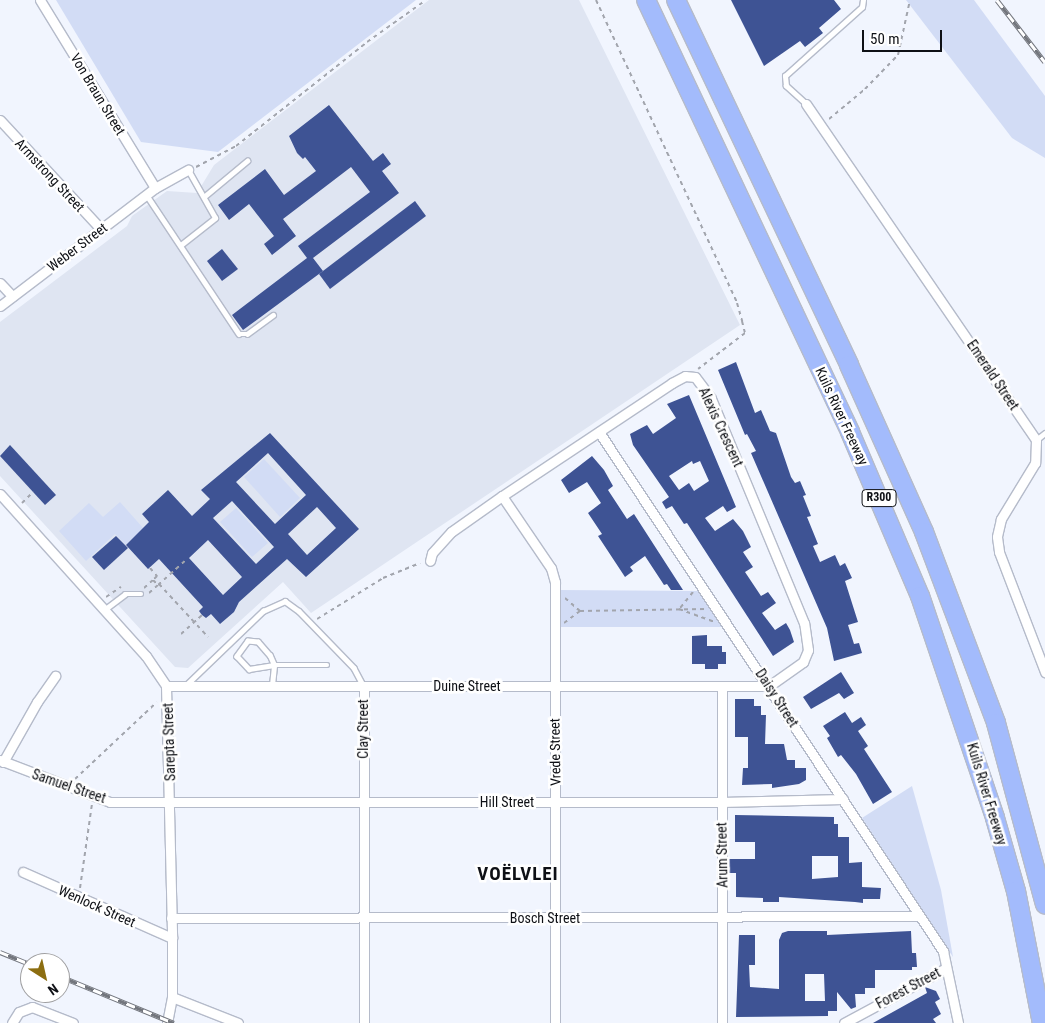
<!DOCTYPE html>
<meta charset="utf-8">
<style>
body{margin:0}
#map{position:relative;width:1045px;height:1023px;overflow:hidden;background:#f1f5fe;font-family:"Roboto Condensed",sans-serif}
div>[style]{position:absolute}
.built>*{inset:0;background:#dfe5f2}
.green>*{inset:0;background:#d2dcf5}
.building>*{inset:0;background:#3e5394}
.path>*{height:2px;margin-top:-1px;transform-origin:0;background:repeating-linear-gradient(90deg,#a2a5ad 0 4px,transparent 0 8px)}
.roads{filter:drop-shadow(1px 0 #b5bbca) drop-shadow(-1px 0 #b5bbca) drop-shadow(0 1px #b5bbca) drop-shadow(0 -1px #b5bbca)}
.service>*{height:4.5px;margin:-2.25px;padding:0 2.25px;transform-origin:2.25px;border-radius:2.25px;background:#fff}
.minor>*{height:9px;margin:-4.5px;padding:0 4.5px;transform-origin:4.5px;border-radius:4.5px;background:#fff}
.motorway>*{height:18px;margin:-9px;padding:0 9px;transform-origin:9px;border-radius:9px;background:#a3bbfc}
.rail>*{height:5px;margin-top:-2.5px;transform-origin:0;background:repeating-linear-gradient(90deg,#fff 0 9px,#73767d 0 18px);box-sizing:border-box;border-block:1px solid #73767d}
span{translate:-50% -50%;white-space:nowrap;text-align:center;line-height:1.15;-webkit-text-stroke:5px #fff;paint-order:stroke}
.shield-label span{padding:1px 4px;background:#fff;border:1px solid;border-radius:4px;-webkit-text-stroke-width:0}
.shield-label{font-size:12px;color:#0e1015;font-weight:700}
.street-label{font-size:14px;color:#0e1015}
.district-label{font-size:19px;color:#0e1015;font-weight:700;letter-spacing:1px}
.north{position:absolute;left:20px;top:953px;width:50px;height:50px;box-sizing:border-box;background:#fff;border:1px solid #9f9fa1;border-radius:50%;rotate:145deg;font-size:14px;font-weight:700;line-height:20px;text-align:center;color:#0e1015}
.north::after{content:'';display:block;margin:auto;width:18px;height:22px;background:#8c6e11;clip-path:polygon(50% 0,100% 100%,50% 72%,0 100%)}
.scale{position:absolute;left:862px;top:30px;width:80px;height:22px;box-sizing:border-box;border:2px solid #0e1015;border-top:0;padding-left:6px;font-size:15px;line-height:18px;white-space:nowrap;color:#0e1015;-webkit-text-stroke:4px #fff;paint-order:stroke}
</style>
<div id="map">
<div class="built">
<i style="clip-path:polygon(429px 0,579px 0,740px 325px,311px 613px,283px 582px,188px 668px,175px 667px,0 476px,0 322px,127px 226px,132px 216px,167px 191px,197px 193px,214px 165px)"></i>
</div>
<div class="green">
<i style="clip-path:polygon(56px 0,416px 0,218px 152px,141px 142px)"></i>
<i style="clip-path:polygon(906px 0,974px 0,1045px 96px,1045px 158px,1012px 138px)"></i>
<i style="clip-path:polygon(264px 459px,300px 498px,280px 517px,244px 477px)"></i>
<i style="clip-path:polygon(120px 502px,144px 529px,126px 545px,115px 534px,86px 561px,59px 531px,89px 503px,103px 517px)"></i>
<i style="clip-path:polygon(236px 508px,268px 543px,252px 557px,220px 522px)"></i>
<i style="clip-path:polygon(559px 590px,699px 591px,723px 627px,560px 627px)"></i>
<i style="clip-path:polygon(912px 786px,941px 890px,953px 957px,862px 818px)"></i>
</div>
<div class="building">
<i style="clip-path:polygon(731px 0,834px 0,841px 9px,819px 28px,823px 33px,805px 47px,800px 41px,764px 66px)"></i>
<i style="clip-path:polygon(329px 105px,373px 161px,383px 153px,391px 164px,382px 171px,399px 193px,313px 258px,323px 271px,243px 330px,232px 315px,307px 258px,298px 246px,370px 192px,351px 167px,283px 219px,296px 236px,272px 255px,264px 244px,274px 236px,249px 204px,229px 220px,218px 205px,265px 169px,284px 195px,316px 171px,305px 157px,303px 159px,297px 153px,289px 136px)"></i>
<i style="clip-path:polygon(415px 201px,426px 216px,330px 289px,319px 274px)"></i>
<i style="clip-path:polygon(222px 249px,238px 269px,222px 281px,207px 261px)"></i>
<i style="clip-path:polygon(736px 362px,755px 413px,761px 410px,770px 431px,776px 433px,791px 477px,795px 483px,800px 481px,806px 495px,803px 496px,811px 516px,807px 517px,818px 544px,813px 546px,820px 562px,835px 555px,840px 566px,845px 563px,852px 578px,845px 581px,858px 622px,848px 625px,854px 644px,859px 643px,862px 653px,834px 661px,827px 628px,751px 453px,756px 451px,747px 434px,745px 435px,718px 370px)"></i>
<i style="clip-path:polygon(evenodd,689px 395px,736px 507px,727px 512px,723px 506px,705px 518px,715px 531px,733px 519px,743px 531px,751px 547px,743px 552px,753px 567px,745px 572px,761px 596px,768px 592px,776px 603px,762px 613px,775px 630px,786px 623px,790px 630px,794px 642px,773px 656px,687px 523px,684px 524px,672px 506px,666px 509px,662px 502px,669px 497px,633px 445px,630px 434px,647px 425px,653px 434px,676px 418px,667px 404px,689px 395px,692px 461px,693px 464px,700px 461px,709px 481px,694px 491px,689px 483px,679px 490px,669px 476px,692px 461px)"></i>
<i style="clip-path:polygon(evenodd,270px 433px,359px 529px,306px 577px,287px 559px,239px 602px,234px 612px,220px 624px,211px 614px,206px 618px,202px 615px,199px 611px,203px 607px,159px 559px,148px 569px,126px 545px,149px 522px,142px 514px,168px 490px,192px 516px,210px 499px,201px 490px,270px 433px,268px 453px,306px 495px,275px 524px,236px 482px,268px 453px,270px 433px,232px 501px,274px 547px,256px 564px,213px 518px,232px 501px,270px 433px,317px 507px,336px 528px,307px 555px,288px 534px,317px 507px,270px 433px,208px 540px,242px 577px,223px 595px,189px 558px,208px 540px)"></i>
<i style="clip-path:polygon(10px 445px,56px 495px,45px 505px,0 456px)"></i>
<i style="clip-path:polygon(592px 456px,604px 470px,613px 486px,608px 490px,627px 519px,634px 514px,683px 590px,671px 590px,667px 584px,664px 585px,645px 556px,630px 567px,633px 571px,625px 577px,598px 536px,602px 534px,588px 513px,601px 503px,587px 482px,569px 493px,561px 480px)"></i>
<i style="clip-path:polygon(116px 536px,128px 548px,104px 570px,92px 557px)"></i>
<i style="clip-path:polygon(707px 635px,707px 646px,722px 646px,722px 652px,726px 652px,726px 664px,718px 664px,718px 669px,705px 669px,705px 664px,692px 664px,692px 636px)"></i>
<i style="clip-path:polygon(841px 672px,854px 693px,844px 699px,839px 693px,811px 709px,803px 697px)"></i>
<i style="clip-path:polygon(735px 699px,754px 699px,754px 706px,761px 706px,761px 715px,766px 715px,765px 744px,784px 744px,787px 760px,795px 760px,795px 768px,806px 768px,806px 780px,799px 784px,772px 788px,772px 784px,742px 785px,743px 768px,748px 768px,748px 737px,735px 737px)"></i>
<i style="clip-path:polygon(845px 712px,852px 723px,861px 717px,866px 725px,858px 731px,868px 746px,864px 749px,892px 792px,873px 804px,856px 774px,841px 755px,838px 757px,827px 738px,830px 736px,823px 726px)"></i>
<i style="clip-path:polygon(evenodd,735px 815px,834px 817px,834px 824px,838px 824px,838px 837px,849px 837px,849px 863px,862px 862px,862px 887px,881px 888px,880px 899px,863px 899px,863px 903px,855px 902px,779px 897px,779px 902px,763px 902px,763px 898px,736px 897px,736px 873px,729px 873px,729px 859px,755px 859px,755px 842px,735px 842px,735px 815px,812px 856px,838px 856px,838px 877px,812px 879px,812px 856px)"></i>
<i style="clip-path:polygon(evenodd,788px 931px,827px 931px,827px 935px,911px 931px,912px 953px,916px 953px,917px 967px,912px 967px,912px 970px,875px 970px,875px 988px,865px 988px,865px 994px,855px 994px,856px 1007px,851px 1009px,837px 992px,837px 1011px,828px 1011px,828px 1016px,736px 1017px,739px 935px,755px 935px,755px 965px,749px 965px,750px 987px,779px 989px,779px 940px,782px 933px,788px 931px,805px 974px,824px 974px,825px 1001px,805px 1001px,805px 974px)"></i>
<i style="clip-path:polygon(925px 987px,936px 991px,940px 999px,935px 1002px,941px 1014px,933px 1019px,936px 1023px,873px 1023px,927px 993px)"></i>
</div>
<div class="path">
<i style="left:596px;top:0;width:334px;rotate:65deg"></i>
<i style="left:737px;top:303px;width:19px;rotate:74deg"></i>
<i style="left:742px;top:321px;width:12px;rotate:76deg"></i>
<i style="left:745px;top:333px;width:59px;rotate:142.5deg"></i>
<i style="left:829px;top:119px;width:47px;rotate:-39.8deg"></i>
<i style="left:865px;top:89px;width:47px;rotate:-45.9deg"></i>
<i style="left:898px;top:55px;width:56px;rotate:-77.7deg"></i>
<i style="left:196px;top:167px;width:45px;rotate:-27.7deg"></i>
<i style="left:236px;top:146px;width:167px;rotate:-38.4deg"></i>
<i style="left:367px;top:42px;width:72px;rotate:-35.4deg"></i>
<i style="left:22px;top:503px;width:16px;rotate:-45deg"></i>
<i style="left:150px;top:568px;width:11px;rotate:49deg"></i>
<i style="left:157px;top:576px;width:6px;rotate:135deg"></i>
<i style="left:159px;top:584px;width:72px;rotate:47.2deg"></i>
<i style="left:144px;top:588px;width:12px;rotate:-42deg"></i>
<i style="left:153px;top:580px;width:7px;rotate:45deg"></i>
<i style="left:158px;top:585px;width:36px;rotate:-42deg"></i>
<i style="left:693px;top:592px;width:22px;rotate:129deg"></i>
<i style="left:679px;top:609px;width:38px;rotate:20deg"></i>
<i style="left:149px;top:593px;width:12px;rotate:-42deg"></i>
<i style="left:106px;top:597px;width:18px;rotate:-34deg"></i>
<i style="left:565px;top:598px;width:20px;rotate:41deg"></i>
<i style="left:317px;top:619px;width:78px;rotate:-31.8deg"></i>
<i style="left:383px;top:578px;width:40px;rotate:-22deg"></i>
<i style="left:564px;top:623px;width:20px;rotate:-37deg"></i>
<i style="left:580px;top:611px;width:126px;rotate:-0.9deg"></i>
<i style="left:181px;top:634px;width:28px;rotate:-42deg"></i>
<i style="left:75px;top:779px;width:112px;rotate:-43.2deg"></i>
<i style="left:80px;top:888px;width:85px;rotate:-81.9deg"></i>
</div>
<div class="roads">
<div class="service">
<i style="left:806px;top:104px;width:27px;rotate:-138deg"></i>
<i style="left:786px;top:86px;width:10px;rotate:-96deg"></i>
<i style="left:785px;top:76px;width:103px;rotate:-41.9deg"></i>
<i style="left:862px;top:7px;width:7px;rotate:-82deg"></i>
<i style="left:146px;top:194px;width:168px;rotate:56.4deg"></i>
<i style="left:239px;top:334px;width:8px"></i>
<i style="left:247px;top:334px;width:32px;rotate:-36deg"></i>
<i style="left:205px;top:196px;width:55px;rotate:-39.8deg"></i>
<i style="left:182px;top:244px;width:42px;rotate:-38.2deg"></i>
<i style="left:215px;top:218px;width:55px;rotate:-119.4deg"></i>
<i style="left:1036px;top:440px;width:11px;rotate:-38deg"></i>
<i style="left:104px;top:610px;width:26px;rotate:-37deg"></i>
<i style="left:125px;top:594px;width:16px"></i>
<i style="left:186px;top:685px;width:107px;rotate:-43.9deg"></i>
<i style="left:263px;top:611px;width:24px;rotate:-24deg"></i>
<i style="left:285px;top:601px;width:17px;rotate:36deg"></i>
<i style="left:299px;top:611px;width:79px;rotate:46deg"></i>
<i style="left:354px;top:668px;width:19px;rotate:62deg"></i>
<i style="left:272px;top:685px;width:20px;rotate:-84deg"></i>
<i style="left:274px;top:665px;width:10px;rotate:-114deg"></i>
<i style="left:270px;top:656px;width:18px;rotate:-131deg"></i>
<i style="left:258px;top:642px;width:10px;rotate:-174deg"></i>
<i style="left:248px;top:641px;width:19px;rotate:126deg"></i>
<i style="left:237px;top:656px;width:18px;rotate:47deg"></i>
<i style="left:249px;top:669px;width:25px;rotate:-9deg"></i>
<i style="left:274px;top:665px;width:53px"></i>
</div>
<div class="minor">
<i style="left:40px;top:0;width:220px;rotate:58.5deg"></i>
<i style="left:806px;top:104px;width:407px;rotate:55.6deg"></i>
<i style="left:1036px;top:440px;width:23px;rotate:92deg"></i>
<i style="left:1035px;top:463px;width:66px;rotate:121.3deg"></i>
<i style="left:1001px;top:519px;width:18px;rotate:103deg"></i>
<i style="left:997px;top:537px;width:15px;rotate:82deg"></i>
<i style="left:999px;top:552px;width:129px;rotate:69deg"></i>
<i style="left:0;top:120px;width:149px;rotate:47.2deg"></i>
<i style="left:0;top:283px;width:18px;rotate:47deg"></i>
<i style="left:0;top:306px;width:195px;rotate:-37.3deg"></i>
<i style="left:155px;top:188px;width:38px;rotate:-29deg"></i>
<i style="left:599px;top:432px;width:623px;rotate:56.46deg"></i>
<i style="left:943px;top:951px;width:74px;rotate:78.2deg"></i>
<i style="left:0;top:494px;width:218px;rotate:48deg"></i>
<i style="left:146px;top:656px;width:36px;rotate:56deg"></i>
<i style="left:166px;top:686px;width:252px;rotate:88.6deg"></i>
<i style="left:172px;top:938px;width:59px;rotate:90deg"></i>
<i style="left:172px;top:997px;width:26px;rotate:101deg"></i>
<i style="left:502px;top:496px;width:87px;rotate:55.8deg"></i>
<i style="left:551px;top:568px;width:15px;rotate:74deg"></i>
<i style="left:555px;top:582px;width:441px;rotate:90deg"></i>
<i style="left:166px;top:686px;width:603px"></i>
<i style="left:769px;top:686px;width:42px;rotate:-35.2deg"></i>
<i style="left:803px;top:662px;width:13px;rotate:-67deg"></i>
<i style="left:808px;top:650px;width:27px;rotate:-98deg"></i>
<i style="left:804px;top:623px;width:243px;rotate:-112.5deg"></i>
<i style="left:711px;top:398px;width:26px;rotate:-127deg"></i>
<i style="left:695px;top:377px;width:10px;rotate:-174deg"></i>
<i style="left:685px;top:376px;width:15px;rotate:152deg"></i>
<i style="left:672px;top:383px;width:204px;rotate:146.4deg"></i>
<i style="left:502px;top:496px;width:62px;rotate:144.8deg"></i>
<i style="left:451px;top:532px;width:28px;rotate:132deg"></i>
<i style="left:432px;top:553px;width:8px;rotate:104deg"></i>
<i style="left:364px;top:686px;width:337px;rotate:90deg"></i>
<i style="left:722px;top:686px;width:337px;rotate:90deg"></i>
<i style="left:0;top:760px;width:118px;rotate:20.9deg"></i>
<i style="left:110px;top:802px;width:611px"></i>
<i style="left:721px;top:802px;width:122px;rotate:-1.4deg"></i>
<i style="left:3px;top:762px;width:69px;rotate:-60.5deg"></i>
<i style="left:37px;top:702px;width:32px;rotate:-55deg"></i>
<i style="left:23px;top:872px;width:163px;rotate:23.9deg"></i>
<i style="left:171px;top:918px;width:748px;rotate:-0.15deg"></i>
<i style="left:172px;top:997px;width:71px;rotate:21.5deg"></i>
<i style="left:12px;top:1023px;width:13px;rotate:-58deg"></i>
<i style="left:19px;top:1012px;width:14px;rotate:-21deg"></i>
<i style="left:32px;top:1007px;width:44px;rotate:21.3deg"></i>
<i style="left:844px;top:1023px;width:116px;rotate:-28.3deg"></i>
</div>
<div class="motorway">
<i style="left:646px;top:0;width:478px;rotate:64.7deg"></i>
<i style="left:850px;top:432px;width:178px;rotate:66.9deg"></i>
<i style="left:920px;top:596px;width:234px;rotate:71.3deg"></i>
<i style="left:995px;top:818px;width:76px;rotate:74deg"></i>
<i style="left:1016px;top:891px;width:135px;rotate:78.9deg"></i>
<i style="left:676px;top:0;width:404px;rotate:64.6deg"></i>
<i style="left:849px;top:365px;width:183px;rotate:65.8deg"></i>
<i style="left:924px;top:532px;width:204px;rotate:69.3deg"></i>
<i style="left:996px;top:723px;width:188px;rotate:74.9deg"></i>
</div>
</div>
<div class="rail">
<i style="left:997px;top:0;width:78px;rotate:52.3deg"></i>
<i style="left:0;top:952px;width:32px;rotate:22deg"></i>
<i style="left:60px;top:976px;width:123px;rotate:22.4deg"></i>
</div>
<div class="shield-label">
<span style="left:879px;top:498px">R300</span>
</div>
<div class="street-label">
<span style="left:98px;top:94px;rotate:59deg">Von Braun Street</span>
<span style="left:50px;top:175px;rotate:47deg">Armstrong Street</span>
<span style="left:77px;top:247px;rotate:-37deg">Weber Street</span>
<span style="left:993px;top:375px;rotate:56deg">Emerald Street</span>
<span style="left:842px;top:416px;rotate:65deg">Kuils River Freeway</span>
<span style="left:721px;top:427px;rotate:65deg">Alexis Crescent</span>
<span style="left:467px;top:686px">Duine Street</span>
<span style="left:777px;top:698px;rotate:57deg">Daisy Street</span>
<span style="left:363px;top:729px;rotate:-90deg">Clay Street</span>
<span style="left:169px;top:742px;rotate:-92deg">Sarepta Street</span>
<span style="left:555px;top:752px;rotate:-91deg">Vrede Street</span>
<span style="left:69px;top:786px;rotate:19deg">Samuel Street</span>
<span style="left:987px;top:794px;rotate:73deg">Kuils River Freeway</span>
<span style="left:507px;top:802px">Hill Street</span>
<span style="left:722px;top:855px;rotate:-91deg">Arum Street</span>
<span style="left:97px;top:906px;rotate:24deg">Wenlock Street</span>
<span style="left:545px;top:918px">Bosch Street</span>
<span style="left:908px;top:988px;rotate:-28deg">Forest Street</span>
</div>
<div class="district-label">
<span style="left:518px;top:874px">VOËLVLEI</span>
</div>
<div class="north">N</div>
<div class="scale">50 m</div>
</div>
